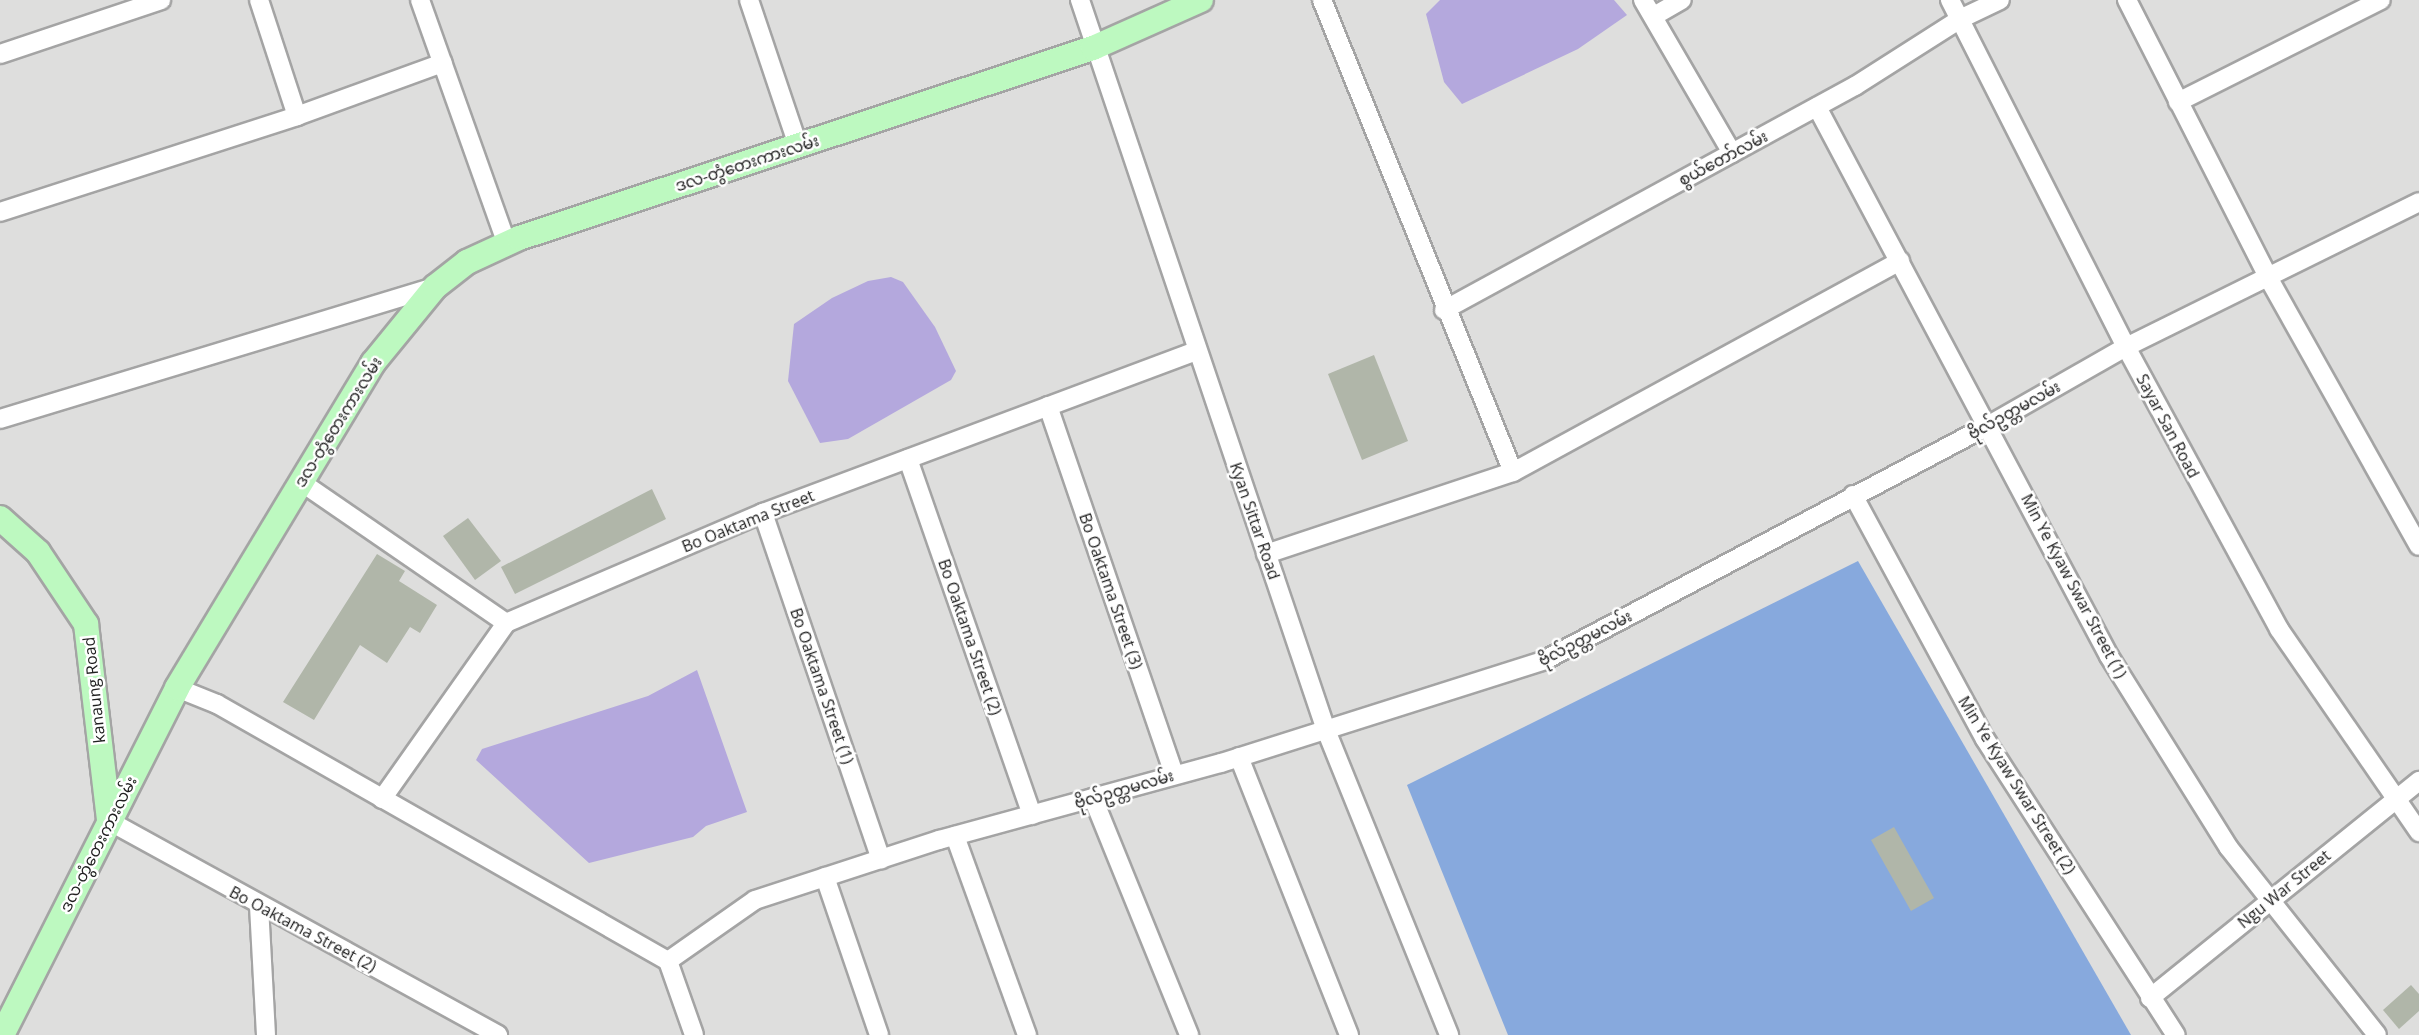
<!DOCTYPE html>
<meta charset="utf-8">
<style>
body{margin:0}
#map{position:relative;width:2419px;height:1035px;overflow:hidden;background:#eaf0e7;font-family:"Open Sans","Noto Sans Myanmar",sans-serif}
div>[style]{position:absolute}
.residential>*{inset:0;background:#dededd}
.pitch>*{inset:0;background:#87a9dd}
.water>*{inset:0;background:#b4a8dd}
.building>*{inset:0;background:#b0b6a9}
.roads{filter:drop-shadow(2px 0 #a4a4a4) drop-shadow(-2px 0 #a4a4a4) drop-shadow(0 2px #a4a4a4) drop-shadow(0 -2px #a4a4a4)}
.street>*{height:18px;margin:-9px;padding:0 9px;transform-origin:9px;border-radius:9px;background:#fff}
.secondary>*{height:24px;margin:-12px;padding:0 12px;transform-origin:12px;border-radius:12px;background:#bdf9c0}
span{translate:-50% -50%;white-space:nowrap;text-align:center;line-height:1.15;-webkit-text-stroke:5px #fff;paint-order:stroke}
.street-label{font-size:16px;color:#202020}
</style>
<div id="map">
<div class="residential">
<i style="clip-path:polygon(0 0,2419px 0,2419px 1035px,0 1035px)"></i>
</div>
<div class="pitch">
<i style="clip-path:polygon(1858px 561px,2131px 1035px,1508px 1035px,1407px 785px)"></i>
</div>
<div class="water">
<i style="clip-path:polygon(1440px 0,1614px 0,1627px 15px,1578px 49px,1462px 104px,1444px 82px,1426px 14px)"></i>
<i style="clip-path:polygon(891px 277px,903px 282px,935px 327px,956px 371px,951px 380px,848px 439px,820px 443px,788px 381px,794px 324px,832px 298px,868px 281px)"></i>
<i style="clip-path:polygon(697px 670px,747px 812px,706px 826px,693px 837px,589px 863px,476px 760px,482px 749px,648px 696px)"></i>
</div>
<div class="building">
<i style="clip-path:polygon(1374px 355px,1408px 441px,1362px 460px,1328px 374px)"></i>
<i style="clip-path:polygon(652px 489px,666px 519px,515px 594px,501px 567px)"></i>
<i style="clip-path:polygon(468px 518px,501px 561px,475px 580px,443px 536px)"></i>
<i style="clip-path:polygon(377px 554px,405px 571px,399px 581px,437px 605px,420px 633px,410px 627px,387px 663px,360px 645px,314px 720px,283px 702px)"></i>
<i style="clip-path:polygon(1894px 827px,1934px 898px,1911px 911px,1871px 840px)"></i>
<i style="clip-path:polygon(2411px 985px,2419px 994px,2419px 1011px,2399px 1029px,2383px 1010px)"></i>
</div>
<div class="roads">
<div class="street">
<i style="left:259px;top:0;width:122px;rotate:71.9deg"></i>
<i style="left:420px;top:0;width:259px;rotate:70.4deg"></i>
<i style="left:749px;top:0;width:154px;rotate:71.4deg"></i>
<i style="left:1080px;top:0;width:770px;rotate:71.38deg"></i>
<i style="left:1326px;top:730px;width:329px;rotate:68deg"></i>
<i style="left:1322px;top:0;width:509px;rotate:67.97deg"></i>
<i style="left:1643px;top:0;width:177px;rotate:59.8deg"></i>
<i style="left:1950px;top:0;width:389px;rotate:63.1deg"></i>
<i style="left:2126px;top:347px;width:321px;rotate:61.5deg"></i>
<i style="left:2279px;top:629px;width:247px;rotate:55.4deg"></i>
<i style="left:2127px;top:0;width:313px;rotate:63deg"></i>
<i style="left:2269px;top:279px;width:306px;rotate:60.7deg"></i>
<i style="left:1654px;top:16px;width:32px;rotate:-30deg"></i>
<i style="left:0;top:54px;width:170px;rotate:-18.5deg"></i>
<i style="left:2178px;top:102px;width:227px;rotate:-26.7deg"></i>
<i style="left:1817px;top:107px;width:622px;rotate:61.99deg"></i>
<i style="left:2109px;top:656px;width:226px;rotate:58deg"></i>
<i style="left:2229px;top:848px;width:238px;rotate:51.6deg"></i>
<i style="left:0;top:212px;width:312px;rotate:-17.9deg"></i>
<i style="left:297px;top:116px;width:155px;rotate:-20deg"></i>
<i style="left:1444px;top:310px;width:468px;rotate:-28.6deg"></i>
<i style="left:1855px;top:86px;width:125px;rotate:-32.5deg"></i>
<i style="left:1960px;top:19px;width:44px;rotate:-25.4deg"></i>
<i style="left:1048px;top:406px;width:390px;rotate:71.1deg"></i>
<i style="left:0;top:419px;width:455px;rotate:-16.9deg"></i>
<i style="left:908px;top:459px;width:377px;rotate:70.8deg"></i>
<i style="left:301px;top:482px;width:249px;rotate:34.5deg"></i>
<i style="left:1853px;top:495px;width:277px;rotate:61.6deg"></i>
<i style="left:1985px;top:739px;width:352px;rotate:57.2deg"></i>
<i style="left:763px;top:513px;width:366px;rotate:71.2deg"></i>
<i style="left:1266px;top:554px;width:260px;rotate:-18.4deg"></i>
<i style="left:1513px;top:472px;width:441px;rotate:-28.6deg"></i>
<i style="left:177px;top:688px;width:43px;rotate:21.8deg"></i>
<i style="left:217px;top:704px;width:519px;rotate:29.68deg"></i>
<i style="left:668px;top:961px;width:78px;rotate:70.6deg"></i>
<i style="left:1239px;top:757px;width:299px;rotate:68.4deg"></i>
<i style="left:1093px;top:798px;width:256px;rotate:67.9deg"></i>
<i style="left:382px;top:799px;width:215px;rotate:-54.8deg"></i>
<i style="left:506px;top:623px;width:280px;rotate:-23.2deg"></i>
<i style="left:763px;top:513px;width:462px;rotate:-20.5deg"></i>
<i style="left:109px;top:821px;width:444px;rotate:28.8deg"></i>
<i style="left:955px;top:836px;width:212px;rotate:70.1deg"></i>
<i style="left:825px;top:877px;width:167px;rotate:71.1deg"></i>
<i style="left:259px;top:906px;width:129px;rotate:86.9deg"></i>
<i style="left:668px;top:961px;width:106px;rotate:-35deg"></i>
<i style="left:755px;top:900px;width:194px;rotate:-18.1deg"></i>
<i style="left:939px;top:840px;width:292px;rotate:-15.3deg"></i>
<i style="left:1221px;top:763px;width:340px;rotate:-17.6deg"></i>
<i style="left:1545px;top:660px;width:502px;rotate:-27.89deg"></i>
<i style="left:1989px;top:425px;width:158px;rotate:-29.7deg"></i>
<i style="left:2126px;top:347px;width:327px;rotate:-26.3deg"></i>
<i style="left:2150px;top:998px;width:346px;rotate:-38.9deg"></i>
</div>
<div class="secondary">
<i style="left:0;top:518px;width:51px;rotate:41.8deg"></i>
<i style="left:38px;top:552px;width:87px;rotate:56.3deg"></i>
<i style="left:86px;top:624px;width:198px;rotate:83.3deg"></i>
<i style="left:2px;top:1035px;width:389px;rotate:-63.2deg"></i>
<i style="left:177px;top:688px;width:380px;rotate:-58.9deg"></i>
<i style="left:373px;top:363px;width:98px;rotate:-50.8deg"></i>
<i style="left:435px;top:287px;width:41px;rotate:-38deg"></i>
<i style="left:467px;top:262px;width:57px;rotate:-24.8deg"></i>
<i style="left:519px;top:238px;width:605px;rotate:-18.32deg"></i>
<i style="left:1093px;top:48px;width:118px;rotate:-24deg"></i>
</div>
</div>
<div class="street-label">
<span style="left:1723px;top:158px;rotate:-28deg">စွယ်တော်လမ်း</span>
<span style="left:747px;top:163px;rotate:-18deg">ဒလ-တွံတေးကားလမ်း</span>
<span style="left:2014px;top:410px;rotate:-29deg">ဗိုလ်ဥတ္တမလမ်း</span>
<span style="left:338px;top:422px;rotate:-58deg">ဒလ-တွံတေးကားလမ်း</span>
<span style="left:2168px;top:426px;rotate:62deg">Sayar San Road</span>
<span style="left:748px;top:521px;rotate:-22deg">Bo Oaktama Street</span>
<span style="left:1255px;top:521px;rotate:71deg">Kyan Sittar Road</span>
<span style="left:2074px;top:586px;rotate:62deg">Min Ye Kyaw Swar Street (1)</span>
<span style="left:1111px;top:591px;rotate:71deg">Bo Oaktama Street (3)</span>
<span style="left:970px;top:637px;rotate:71deg">Bo Oaktama Street (2)</span>
<span style="left:1585px;top:638px;rotate:-27deg">ဗိုလ်ဥတ္တမလမ်း</span>
<span style="left:822px;top:686px;rotate:71deg">Bo Oaktama Street (1)</span>
<span style="left:94px;top:690px;rotate:-96deg">kanaung Road</span>
<span style="left:2017px;top:785px;rotate:58deg">Min Ye Kyaw Swar Street (2)</span>
<span style="left:1124px;top:789px;rotate:-16deg">ဗိုလ်ဥတ္တမလမ်း</span>
<span style="left:98px;top:844px;rotate:-63deg">ဒလ-တွံတေးကားလမ်း</span>
<span style="left:2284px;top:889px;rotate:-39deg">Ngu War Street</span>
<span style="left:303px;top:929px;rotate:28deg">Bo Oaktama Street (2)</span>
</div>
</div>
